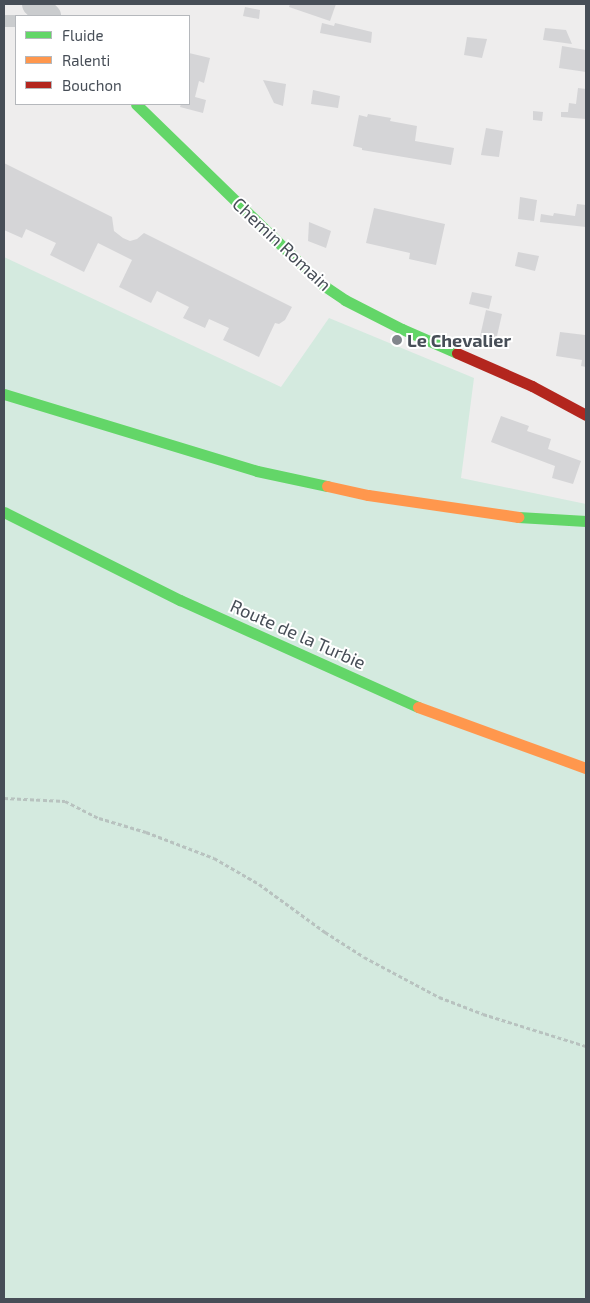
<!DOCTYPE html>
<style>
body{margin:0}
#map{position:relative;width:590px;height:1303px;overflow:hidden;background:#eeeded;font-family:"Exo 2",sans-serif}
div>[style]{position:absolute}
.green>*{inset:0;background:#d4eadf}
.building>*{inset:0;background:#d5d5d7}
.path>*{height:3px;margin-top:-1.5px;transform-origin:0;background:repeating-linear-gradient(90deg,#b8c2bf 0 4px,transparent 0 6.5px)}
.lane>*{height:12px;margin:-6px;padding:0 6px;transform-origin:6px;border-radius:6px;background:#caccce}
.street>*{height:26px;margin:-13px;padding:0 13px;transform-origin:13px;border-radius:13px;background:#caccce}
.fast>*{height:11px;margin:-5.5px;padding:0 5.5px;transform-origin:5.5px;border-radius:5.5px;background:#63d668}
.slow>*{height:11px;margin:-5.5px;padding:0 5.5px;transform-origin:5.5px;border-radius:5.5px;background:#ff974d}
.jam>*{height:11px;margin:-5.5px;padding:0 5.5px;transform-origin:5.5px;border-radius:5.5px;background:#b3261e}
.dots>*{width:14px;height:14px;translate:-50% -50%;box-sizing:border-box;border:2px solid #fff;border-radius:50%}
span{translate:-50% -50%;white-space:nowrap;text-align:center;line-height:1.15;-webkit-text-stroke:4px #fff;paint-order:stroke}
.street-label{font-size:18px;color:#474e57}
.poi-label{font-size:18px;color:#474e57;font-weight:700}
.left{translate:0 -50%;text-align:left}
.frame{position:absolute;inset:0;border:5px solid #474e57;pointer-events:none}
.legend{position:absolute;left:15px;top:15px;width:175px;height:90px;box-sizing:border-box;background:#fff;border:1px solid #b5b8bc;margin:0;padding:6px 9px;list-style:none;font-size:15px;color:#474e57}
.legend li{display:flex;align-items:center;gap:10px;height:25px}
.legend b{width:25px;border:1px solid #b5b8bc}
</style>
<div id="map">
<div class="green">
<i style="clip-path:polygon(4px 257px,281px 387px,329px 318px,474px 378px,461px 478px,586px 504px,586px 1299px,4px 1299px)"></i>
</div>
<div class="building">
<i style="clip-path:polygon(290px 4px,336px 4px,330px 21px,289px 7px)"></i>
<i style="clip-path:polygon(245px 7px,260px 10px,259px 19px,243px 16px)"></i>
<i style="clip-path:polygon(322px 23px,334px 26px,335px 23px,372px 32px,371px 43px,320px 33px)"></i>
<i style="clip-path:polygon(545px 28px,566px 30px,572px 44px,543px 40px)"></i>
<i style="clip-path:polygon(467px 37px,487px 39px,482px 58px,464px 55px)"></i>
<i style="clip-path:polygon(562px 46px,586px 50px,586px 72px,559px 68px)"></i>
<i style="clip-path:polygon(189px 53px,210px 58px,204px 83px,199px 81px,195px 97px,206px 100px,203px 113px,180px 107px,181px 104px,189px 104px)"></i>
<i style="clip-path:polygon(263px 80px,286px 84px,283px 106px,274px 103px)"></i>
<i style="clip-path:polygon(578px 88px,586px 89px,586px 119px,561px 117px,561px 112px,568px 112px,569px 103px,576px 104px)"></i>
<i style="clip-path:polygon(313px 90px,340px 96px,338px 108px,311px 104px)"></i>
<i style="clip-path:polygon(533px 111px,543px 112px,542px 121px,533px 120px)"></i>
<i style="clip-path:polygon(368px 114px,391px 118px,390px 121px,417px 126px,415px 141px,454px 148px,451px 165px,362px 150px,362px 148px,353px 146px,359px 115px,367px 117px)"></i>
<i style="clip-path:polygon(486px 128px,503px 131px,499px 157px,481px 155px)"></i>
<i style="clip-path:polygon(4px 163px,112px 217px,114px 231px,123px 238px,130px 241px,137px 239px,144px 233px,292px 307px,285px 320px,279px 324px,275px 323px,259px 357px,223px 340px,229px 328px,209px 319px,205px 328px,183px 318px,189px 307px,157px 291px,151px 303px,119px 287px,132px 260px,98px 243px,84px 272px,50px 255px,56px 243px,26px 229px,22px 238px,4px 230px)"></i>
<i style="clip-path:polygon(520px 197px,537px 200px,534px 221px,518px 219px)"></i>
<i style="clip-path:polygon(577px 204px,586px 205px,586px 227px,540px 222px,541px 214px,553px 216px,554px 213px,575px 216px)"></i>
<i style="clip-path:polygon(374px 208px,445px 224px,436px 265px,409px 259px,410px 253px,366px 243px)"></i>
<i style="clip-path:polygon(309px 222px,331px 231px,326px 248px,308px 241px)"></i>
<i style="clip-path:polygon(518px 252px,539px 256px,535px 271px,515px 266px)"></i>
<i style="clip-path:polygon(472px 292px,492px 296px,489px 309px,469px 304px)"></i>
<i style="clip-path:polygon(486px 310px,502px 314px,495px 345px,479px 341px)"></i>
<i style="clip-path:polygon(560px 332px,585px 335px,586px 367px,581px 366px,582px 360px,556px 356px)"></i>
<i style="clip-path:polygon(501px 416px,529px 426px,527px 431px,551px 439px,548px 449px,581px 461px,573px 484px,552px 478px,555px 466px,491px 442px)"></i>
</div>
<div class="path">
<i style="left:4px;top:798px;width:61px;rotate:2.8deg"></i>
<i style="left:65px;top:801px;width:38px;rotate:27deg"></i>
<i style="left:99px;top:818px;width:49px;rotate:16.6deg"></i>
<i style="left:146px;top:832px;width:73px;rotate:20.9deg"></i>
<i style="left:214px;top:858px;width:52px;rotate:30deg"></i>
<i style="left:259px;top:884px;width:82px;rotate:36deg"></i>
<i style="left:325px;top:932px;width:46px;rotate:32.7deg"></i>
<i style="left:364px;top:957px;width:85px;rotate:28.1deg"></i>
<i style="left:439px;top:997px;width:47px;rotate:21.1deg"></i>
<i style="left:483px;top:1014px;width:108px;rotate:17.3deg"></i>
</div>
<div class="lane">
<i style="left:4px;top:21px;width:12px"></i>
</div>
<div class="street">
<i style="left:35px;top:4px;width:18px;rotate:43deg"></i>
</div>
<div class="fast">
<i style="left:136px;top:104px;width:257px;rotate:44.2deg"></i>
<i style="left:320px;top:283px;width:30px;rotate:34deg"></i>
<i style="left:345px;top:300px;width:64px;rotate:27deg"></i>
<i style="left:402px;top:329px;width:60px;rotate:23.6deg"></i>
<i style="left:4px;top:394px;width:264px;rotate:16.9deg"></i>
<i style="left:257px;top:471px;width:72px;rotate:12.1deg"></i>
<i style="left:4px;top:512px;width:197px;rotate:26.6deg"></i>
<i style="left:180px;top:600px;width:261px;rotate:24.2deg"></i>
<i style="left:518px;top:517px;width:68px;rotate:3.4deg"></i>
</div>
<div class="slow">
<i style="left:327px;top:486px;width:42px;rotate:12.4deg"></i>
<i style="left:368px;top:495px;width:152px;rotate:8.3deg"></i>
<i style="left:418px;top:707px;width:179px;rotate:20deg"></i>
</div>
<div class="jam">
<i style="left:457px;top:353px;width:82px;rotate:23.7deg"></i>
<i style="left:532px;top:386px;width:61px;rotate:28.2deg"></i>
</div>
<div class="dots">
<i style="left:397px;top:340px;background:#81868c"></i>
</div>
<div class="street-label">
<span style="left:282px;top:244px;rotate:43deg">Chemin Romain</span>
<span style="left:298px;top:634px;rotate:24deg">Route de la Turbie</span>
</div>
<div class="poi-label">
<span class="left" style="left:407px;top:340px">Le Chevalier</span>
</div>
<div class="frame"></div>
<ul class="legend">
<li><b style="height:6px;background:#63d668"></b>Fluide</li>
<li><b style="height:6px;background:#ff974d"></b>Ralenti</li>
<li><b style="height:6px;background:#b3261e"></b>Bouchon</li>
</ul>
</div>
